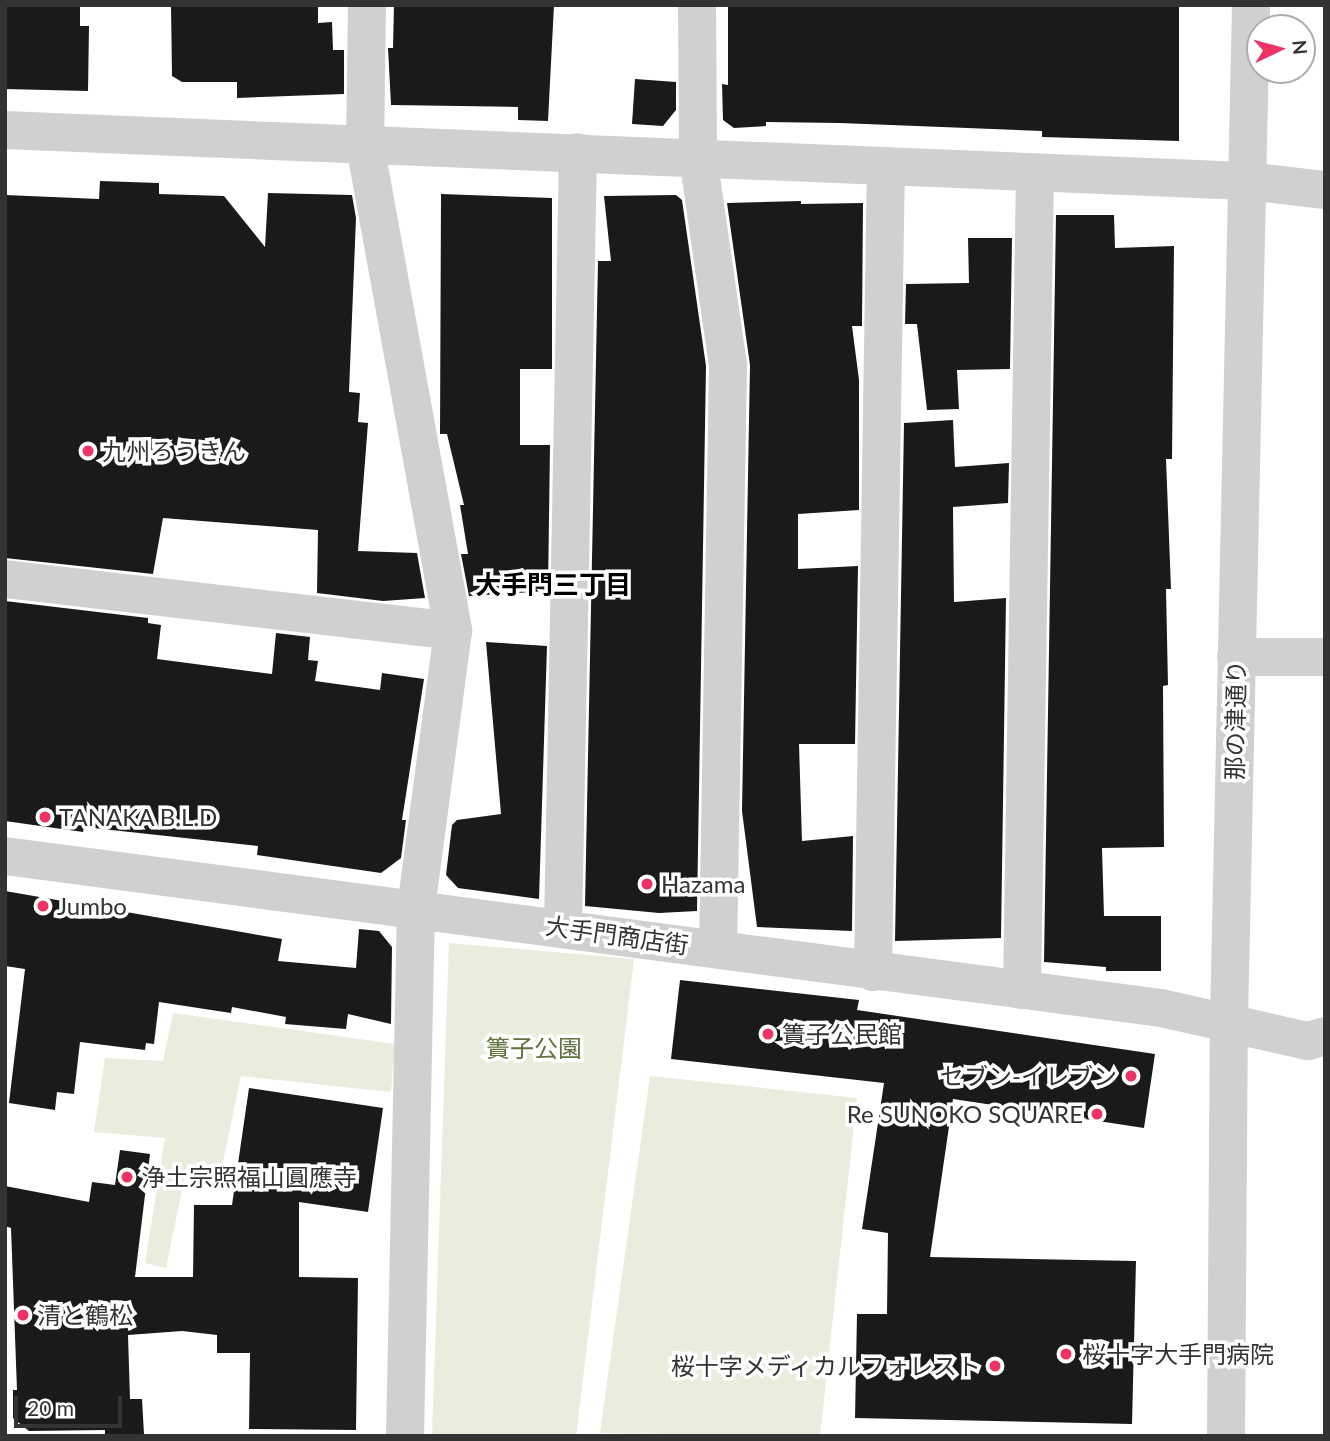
<!DOCTYPE html>
<meta charset="utf-8">
<style>
body{margin:0}
#map{position:relative;width:1330px;height:1441px;overflow:hidden;background:#fff;font-family:Lato,"Noto Sans JP",sans-serif}
div>[style]{position:absolute}
.green>*{inset:0;background:#e9edde}
.building>*{inset:0;background:#1a1a1a}
.minor>*{height:38px;margin:-19px;padding:0 19px;transform-origin:19px;border-radius:19px;background:#d0d0d0}
.dots>*{width:19px;height:19px;translate:-50% -50%;box-sizing:border-box;border:4px solid #fff;border-radius:50%}
span{translate:-50% -50%;white-space:nowrap;text-align:center;line-height:1.15;-webkit-text-stroke:7px #fff;paint-order:stroke}
.poi-label{font-size:24px;color:#333}
.left{translate:0 -50%;text-align:left}
.right{translate:-100% -50%;text-align:right}
.street-label{font-size:24px;color:#333}
.park-label{font-size:24px;color:#60723d}
.neighbourhood-label{font-size:26px;color:#000;font-weight:700}
.frame{position:absolute;inset:0;border:7px solid #333;pointer-events:none}
.north{position:absolute;left:1246px;top:14px;width:70px;height:70px;box-sizing:border-box;background:#fff;border:2px solid #adadad;border-radius:50%;rotate:85deg;font-size:19px;font-weight:700;line-height:28px;text-align:center;color:#333}
.north::after{content:'';display:block;margin:auto;width:24px;height:32px;background:#ed3264;clip-path:polygon(50% 0,100% 100%,50% 72%,0 100%)}
.scale{position:absolute;left:14px;top:1396px;width:108px;height:32px;box-sizing:border-box;border:4px solid #333;border-top:0;padding-left:9px;font-size:21px;line-height:24px;white-space:nowrap;color:#333;-webkit-text-stroke:5px #fff;paint-order:stroke}
</style>
<div id="map">
<div class="green">
<i style="clip-path:polygon(449px 943px,634px 959px,576px 1436px,432px 1436px)"></i>
<i style="clip-path:polygon(173px 1013px,395px 1044px,391px 1092px,241px 1076px,220px 1176px,186px 1170px,166px 1268px,145px 1263px,165px 1138px,94px 1132px,105px 1058px,163px 1061px)"></i>
<i style="clip-path:polygon(650px 1076px,857px 1098px,820px 1436px,600px 1433px)"></i>
</div>
<div class="building">
<i style="clip-path:polygon(5px 5px,80px 5px,80px 26px,89px 26px,88px 91px,5px 89px)"></i>
<i style="clip-path:polygon(171px 5px,318px 5px,318px 23px,332px 22px,333px 50px,344px 50px,344px 94px,237px 98px,237px 82px,182px 82px,172px 76px)"></i>
<i style="clip-path:polygon(394px 5px,554px 5px,548px 121px,518px 120px,518px 107px,391px 105px,388px 48px,393px 48px)"></i>
<i style="clip-path:polygon(728px 5px,1179px 7px,1179px 141px,1042px 137px,1042px 131px,840px 123px,766px 122px,766px 126px,734px 128px,723px 120px,722px 84px,728px 85px)"></i>
<i style="clip-path:polygon(635px 79px,676px 82px,676px 110px,663px 126px,632px 124px)"></i>
<i style="clip-path:polygon(100px 181px,159px 183px,159px 194px,224px 196px,265px 247px,268px 193px,352px 195px,356px 218px,349px 392px,360px 393px,358px 422px,368px 423px,358px 551px,417px 553px,425px 598px,383px 601px,317px 593px,318px 530px,163px 518px,153px 574px,5px 558px,5px 195px,99px 199px)"></i>
<i style="clip-path:polygon(441px 194px,552px 198px,552px 369px,520px 369px,520px 445px,550px 445px,548px 591px,469px 596px,461px 554px,468px 554px,460px 505px,464px 505px,447px 434px,440px 434px)"></i>
<i style="clip-path:polygon(676px 195px,682px 200px,706px 366px,697px 911px,659px 913px,585px 906px,598px 261px,611px 261px,604px 196px)"></i>
<i style="clip-path:polygon(801px 201px,801px 204px,863px 203px,862px 326px,852px 326px,859px 380px,859px 510px,798px 514px,798px 569px,858px 566px,855px 744px,799px 744px,802px 841px,853px 836px,852px 931px,757px 927px,742px 811px,750px 365px,727px 203px)"></i>
<i style="clip-path:polygon(1056px 215px,1114px 215px,1115px 248px,1174px 246px,1172px 459px,1166px 459px,1171px 589px,1166px 589px,1168px 685px,1163px 686px,1164px 847px,1102px 848px,1104px 916px,1161px 916px,1161px 971px,1106px 971px,1106px 967px,1044px 962px)"></i>
<i style="clip-path:polygon(968px 238px,1012px 238px,1010px 369px,957px 370px,959px 409px,927px 410px,917px 324px,905px 324px,906px 284px,969px 283px)"></i>
<i style="clip-path:polygon(953px 420px,955px 467px,1009px 463px,1008px 503px,953px 507px,954px 602px,1006px 598px,1001px 938px,895px 941px,904px 423px)"></i>
<i style="clip-path:polygon(5px 601px,148px 618px,148px 623px,161px 625px,157px 659px,272px 674px,276px 633px,310px 637px,308px 660px,318px 661px,315px 681px,380px 690px,382px 673px,424px 679px,402px 820px,406px 820px,401px 858px,381px 873px,257px 855px,258px 846px,84px 827px,83px 832px,5px 821px)"></i>
<i style="clip-path:polygon(486px 642px,547px 646px,539px 899px,458px 888px,446px 875px,452px 825px,457px 820px,501px 814px)"></i>
<i style="clip-path:polygon(5px 891px,282px 939px,278px 961px,356px 968px,359px 929px,379px 931px,392px 947px,391px 1024px,348px 1014px,346px 1029px,285px 1024px,286px 1017px,232px 1007px,231px 1013px,159px 1002px,154px 1044px,146px 1043px,145px 1050px,80px 1042px,74px 1094px,57px 1092px,55px 1110px,9px 1103px,25px 969px,5px 966px)"></i>
<i style="clip-path:polygon(680px 980px,859px 1000px,857px 1010px,1155px 1054px,1144px 1128px,953px 1099px,930px 1257px,1136px 1261px,1132px 1424px,855px 1418px,857px 1314px,887px 1314px,888px 1233px,862px 1229px,884px 1083px,671px 1059px)"></i>
<i style="clip-path:polygon(249px 1088px,383px 1108px,368px 1212px,299px 1202px,299px 1277px,358px 1278px,356px 1430px,249px 1429px,250px 1353px,217px 1353px,217px 1335px,182px 1331px,128px 1335px,130px 1399px,142px 1399px,144px 1434px,105px 1436px,105px 1430px,29px 1431px,13px 1418px,13px 1390px,17px 1390px,11px 1228px,5px 1226px,5px 1186px,89px 1202px,92px 1182px,115px 1185px,120px 1150px,150px 1154px,135px 1277px,193px 1277px,194px 1205px,232px 1205px)"></i>
</div>
<div class="minor">
<i style="left:367px;top:5px;width:140px;rotate:90.8deg"></i>
<i style="left:365px;top:145px;width:494px;rotate:79.7deg"></i>
<i style="left:453px;top:631px;width:278px;rotate:97.6deg"></i>
<i style="left:416px;top:907px;width:529px;rotate:91.19deg"></i>
<i style="left:697px;top:5px;width:152px;rotate:89.6deg"></i>
<i style="left:698px;top:157px;width:210px;rotate:81.8deg"></i>
<i style="left:728px;top:365px;width:584px;rotate:90.98deg"></i>
<i style="left:5px;top:130px;width:1242px;rotate:2.35deg"></i>
<i style="left:1246px;top:181px;width:80px;rotate:6.5deg"></i>
<i style="left:5px;top:579px;width:451px;rotate:6.6deg"></i>
<i style="left:1236px;top:657px;width:89px"></i>
<i style="left:5px;top:856px;width:1166px;rotate:7.49deg"></i>
<i style="left:1161px;top:1008px;width:151px;rotate:12.7deg"></i>
<i style="left:1308px;top:1041px;width:18px;rotate:-16deg"></i>
<i style="left:563px;top:927px;width:775px;rotate:-88.89deg"></i>
<i style="left:873px;top:972px;width:806px;rotate:-89.08deg"></i>
<i style="left:1022px;top:990px;width:816px;rotate:-89.09deg"></i>
<i style="left:1226px;top:1436px;width:415px;rotate:-89.6deg"></i>
<i style="left:1229px;top:1021px;width:1016px;rotate:-88.76deg"></i>
</div>
<div class="dots">
<i style="left:88px;top:451px;background:#ed3264"></i>
<i style="left:45px;top:817px;background:#ed3264"></i>
<i style="left:647px;top:884px;background:#ed3264"></i>
<i style="left:43px;top:906px;background:#ed3264"></i>
<i style="left:768px;top:1034px;background:#ed3264"></i>
<i style="left:1131px;top:1076px;background:#ed3264"></i>
<i style="left:1097px;top:1114px;background:#ed3264"></i>
<i style="left:127px;top:1177px;background:#ed3264"></i>
<i style="left:23px;top:1315px;background:#ed3264"></i>
<i style="left:1066px;top:1354px;background:#ed3264"></i>
<i style="left:995px;top:1366px;background:#ed3264"></i>
</div>
<div class="poi-label">
<span class="left" style="left:102px;top:451px">九州ろうきん</span>
<span class="left" style="left:59px;top:817px">TANAKA B.L.D</span>
<span class="left" style="left:661px;top:884px">Hazama</span>
<span class="left" style="left:57px;top:906px">Jumbo</span>
<span class="left" style="left:782px;top:1034px">簀子公民館</span>
<span class="right" style="left:1117px;top:1076px">セブン-イレブン</span>
<span class="right" style="left:1083px;top:1114px">Re SUNOKO SQUARE</span>
<span class="left" style="left:141px;top:1177px">浄土宗照福山圓應寺</span>
<span class="left" style="left:37px;top:1315px">清と鶴松</span>
<span class="left" style="left:1082px;top:1354px">桜十字大手門病院</span>
<span class="right" style="left:981px;top:1366px">桜十字メディカルフォレスト</span>
</div>
<div class="street-label">
<span style="left:1235px;top:720px;rotate:-89deg">那の津通り</span>
<span style="left:617px;top:935px;rotate:8deg">大手門商店街</span>
</div>
<div class="park-label">
<span style="left:534px;top:1048px">簀子公園</span>
</div>
<div class="neighbourhood-label">
<span style="left:553px;top:585px">大手門三丁目</span>
</div>
<div class="frame"></div>
<div class="north">N</div>
<div class="scale">20 m</div>
</div>
